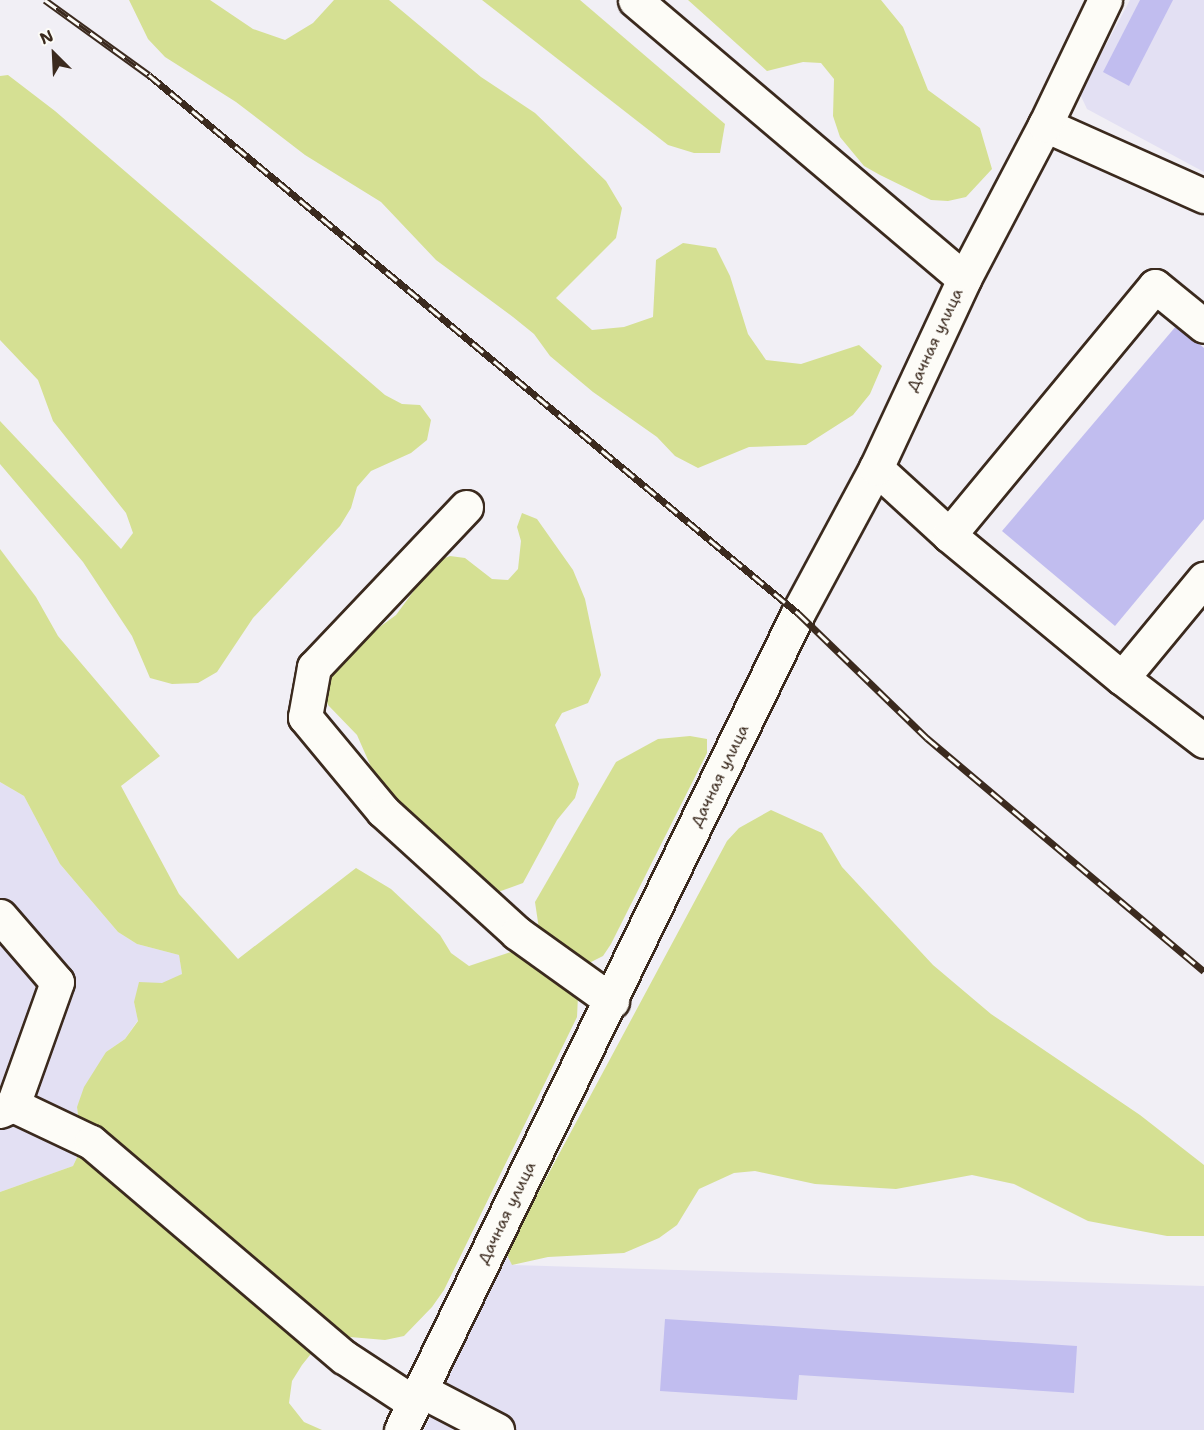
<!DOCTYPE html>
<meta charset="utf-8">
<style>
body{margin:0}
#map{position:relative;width:1204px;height:1430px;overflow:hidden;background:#f1eff5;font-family:"Shantell Sans",sans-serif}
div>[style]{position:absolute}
.built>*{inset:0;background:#e3e0f3}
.green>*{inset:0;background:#d5e093}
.building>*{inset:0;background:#c1bdef}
.roads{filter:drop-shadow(2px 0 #3b2a1e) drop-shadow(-2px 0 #3b2a1e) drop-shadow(0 2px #3b2a1e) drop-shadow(0 -2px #3b2a1e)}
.minor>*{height:33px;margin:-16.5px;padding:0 16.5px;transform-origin:16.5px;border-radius:16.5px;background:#fdfcf7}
.rail>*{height:7px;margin-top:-3.5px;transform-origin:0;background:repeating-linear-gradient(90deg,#fdfcf7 0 14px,#3b2a1e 0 28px);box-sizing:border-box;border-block:2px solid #3b2a1e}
span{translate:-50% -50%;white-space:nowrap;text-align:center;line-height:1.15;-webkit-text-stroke:4.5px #fdfcf7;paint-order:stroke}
.street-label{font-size:16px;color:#3b2a1e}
.north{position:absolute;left:24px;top:24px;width:60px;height:60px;-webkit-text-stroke:4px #fdfcf7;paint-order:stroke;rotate:336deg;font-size:16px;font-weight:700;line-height:24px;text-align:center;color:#3b2a1e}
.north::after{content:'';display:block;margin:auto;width:21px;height:27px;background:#3b2a1e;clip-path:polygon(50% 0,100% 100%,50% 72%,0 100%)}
</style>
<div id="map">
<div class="built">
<i style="clip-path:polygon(1130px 0,1204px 0,1204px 172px,1087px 109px,1080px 94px)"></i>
<i style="clip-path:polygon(0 782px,24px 796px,60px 864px,118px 932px,137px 944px,179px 955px,182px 974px,134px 1002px,138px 1020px,125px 1039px,106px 1052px,77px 1107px,82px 1147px,73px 1166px,0 1192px)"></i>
<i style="clip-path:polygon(506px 1253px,513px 1265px,1204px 1286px,1204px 1430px,424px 1430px)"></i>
</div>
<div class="green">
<i style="clip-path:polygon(129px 0,210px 0,253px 29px,285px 40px,313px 23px,334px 0,389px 0,481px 77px,535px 113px,606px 181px,622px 208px,616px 238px,556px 298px,592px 330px,624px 327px,653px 317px,656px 260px,683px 243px,716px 248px,730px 276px,748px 334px,766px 360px,801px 364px,859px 345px,882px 366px,870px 394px,853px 415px,806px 445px,749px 447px,698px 468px,675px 456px,657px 437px,593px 392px,550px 356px,534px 334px,513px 317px,436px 260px,381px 202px,305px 155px,236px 102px,165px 57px,148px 39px)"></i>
<i style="clip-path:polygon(482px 0,580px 0,725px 124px,720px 153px,694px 153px,668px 145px)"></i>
<i style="clip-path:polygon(688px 0,881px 0,903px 27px,928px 90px,980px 128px,992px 169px,966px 197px,948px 201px,931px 200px,880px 175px,864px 166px,840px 137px,833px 116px,834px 79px,821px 63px,803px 62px,767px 71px)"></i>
<i style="clip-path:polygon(8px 75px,55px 111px,385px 395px,402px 404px,420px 405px,431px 420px,427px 440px,411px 453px,371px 471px,357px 487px,351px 508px,340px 526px,253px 618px,217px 672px,198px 683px,172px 684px,150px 678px,132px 636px,83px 562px,0 464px,0 421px,121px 549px,133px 533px,126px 513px,53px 421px,38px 380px,0 340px,0 76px)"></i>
<i style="clip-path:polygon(522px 513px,537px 519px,573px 570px,585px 599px,601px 675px,588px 703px,562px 713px,555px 725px,579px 784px,575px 798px,557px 820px,523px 883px,498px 892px,485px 891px,379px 785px,357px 735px,328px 705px,324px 692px,328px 677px,341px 667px,358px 643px,396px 615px,435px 562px,450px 556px,465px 558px,492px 579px,508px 580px,518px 569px,521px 541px,517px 527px)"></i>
<i style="clip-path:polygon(0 549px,36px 597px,58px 636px,160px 756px,121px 786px,179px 894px,238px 959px,356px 868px,391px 889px,440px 935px,451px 953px,469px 966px,511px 952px,533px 959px,578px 996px,577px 1017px,444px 1290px,432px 1307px,404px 1336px,385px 1340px,350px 1337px,331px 1342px,314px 1350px,302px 1365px,292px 1381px,289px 1403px,304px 1422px,322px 1430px,0 1430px,0 1192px,73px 1166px,82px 1147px,77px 1107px,84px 1087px,106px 1052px,125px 1039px,138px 1021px,134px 1002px,139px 982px,162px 983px,182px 974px,179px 955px,137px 944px,118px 932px,60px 864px,24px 796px,0 782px)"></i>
<i style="clip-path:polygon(690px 736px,707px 739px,707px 753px,611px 944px,603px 956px,591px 962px,578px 962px,539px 929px,535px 902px,616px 762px,658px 739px)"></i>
<i style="clip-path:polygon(771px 810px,822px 833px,842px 867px,933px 965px,991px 1014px,1140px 1115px,1204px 1165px,1204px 1236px,1167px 1236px,1088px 1221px,1014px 1184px,972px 1175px,896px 1189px,815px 1184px,755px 1171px,734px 1173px,699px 1189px,677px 1225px,659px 1238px,624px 1253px,548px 1257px,512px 1265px,506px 1253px,727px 841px,739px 828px)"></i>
</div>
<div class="building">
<i style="clip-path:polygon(1140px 0,1173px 0,1129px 86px,1103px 72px)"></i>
<i style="clip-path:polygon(1177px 325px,1204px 348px,1204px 519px,1115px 626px,1002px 531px)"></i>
<i style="clip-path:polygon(665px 1319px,1077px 1346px,1074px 1393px,799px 1375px,797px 1400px,660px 1391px)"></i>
</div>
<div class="roads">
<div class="minor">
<i style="left:635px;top:0;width:431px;rotate:40.3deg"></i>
<i style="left:1045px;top:125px;width:174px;rotate:24.1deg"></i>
<i style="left:876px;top:468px;width:99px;rotate:42.5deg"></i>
<i style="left:949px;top:535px;width:224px;rotate:39.6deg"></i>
<i style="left:1122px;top:678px;width:129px;rotate:-50.4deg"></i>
<i style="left:466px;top:507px;width:221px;rotate:133.5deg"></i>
<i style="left:314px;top:667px;width:51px;rotate:100.2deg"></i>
<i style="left:305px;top:717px;width:122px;rotate:50.3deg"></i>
<i style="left:383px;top:811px;width:181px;rotate:42.3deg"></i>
<i style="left:517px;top:933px;width:117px;rotate:35.6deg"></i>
<i style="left:949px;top:535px;width:323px;rotate:-50.4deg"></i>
<i style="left:1155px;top:286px;width:63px;rotate:39.2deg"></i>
<i style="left:1122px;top:678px;width:103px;rotate:37.5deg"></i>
<i style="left:0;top:916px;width:87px;rotate:49.2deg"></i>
<i style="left:57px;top:982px;width:131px;rotate:109.7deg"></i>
<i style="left:13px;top:1105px;width:14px;rotate:155deg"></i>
<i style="left:13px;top:1105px;width:86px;rotate:25.4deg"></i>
<i style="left:91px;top:1142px;width:332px;rotate:40.4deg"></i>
<i style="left:344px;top:1357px;width:84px;rotate:33.3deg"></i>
<i style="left:420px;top:1390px;width:87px;rotate:27.5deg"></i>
<i style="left:401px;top:1430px;width:908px;rotate:-64.08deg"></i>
<i style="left:798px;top:613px;width:165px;rotate:-61.7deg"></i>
<i style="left:876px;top:468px;width:208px;rotate:-65deg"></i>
<i style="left:964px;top:279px;width:174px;rotate:-62.3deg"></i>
<i style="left:1045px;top:125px;width:139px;rotate:-64.4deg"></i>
</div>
</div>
<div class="rail">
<i style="left:45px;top:0;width:128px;rotate:35.8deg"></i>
<i style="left:149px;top:75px;width:843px;rotate:39.66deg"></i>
<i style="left:798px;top:613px;width:180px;rotate:44.1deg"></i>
<i style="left:927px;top:738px;width:362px;rotate:40.1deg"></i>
</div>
<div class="street-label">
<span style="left:935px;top:340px;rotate:-65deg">Дачная улица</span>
<span style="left:720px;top:776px;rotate:-64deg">Дачная улица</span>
<span style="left:507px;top:1213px;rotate:-64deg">Дачная улица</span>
</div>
<div class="north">N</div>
</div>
